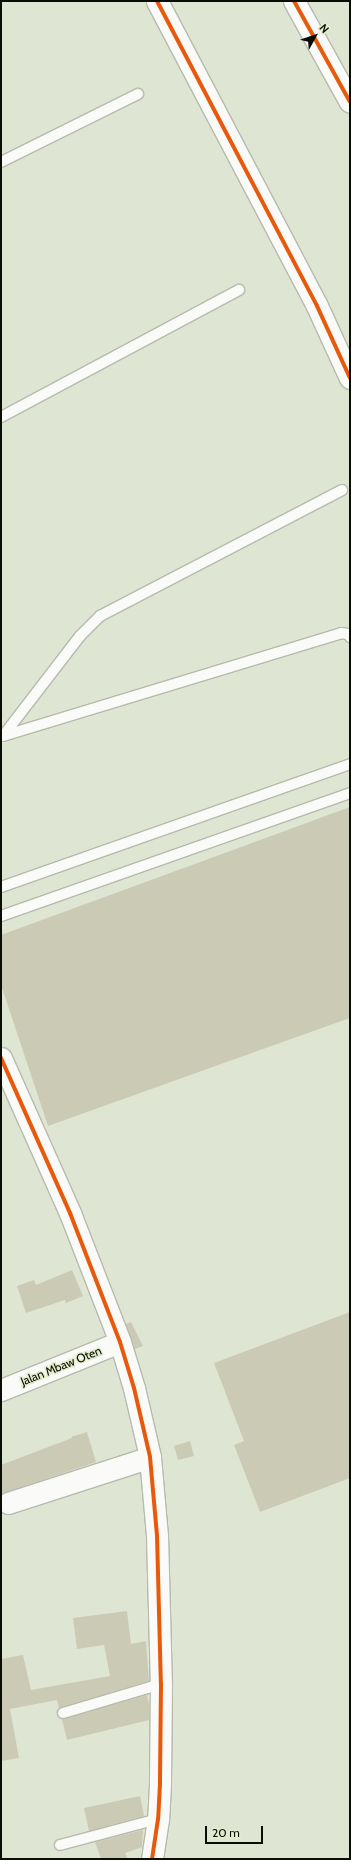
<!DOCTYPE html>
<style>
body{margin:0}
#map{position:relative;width:351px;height:1860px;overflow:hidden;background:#dfe5d3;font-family:Cabin,sans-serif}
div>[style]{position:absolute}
.building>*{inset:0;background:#cbcbb5}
.roads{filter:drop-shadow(1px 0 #b6baac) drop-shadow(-1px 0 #b6baac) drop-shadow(0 1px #b6baac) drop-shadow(0 -1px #b6baac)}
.service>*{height:10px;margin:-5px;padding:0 5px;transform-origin:5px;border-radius:5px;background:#fafbf8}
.minor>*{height:21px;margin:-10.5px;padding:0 10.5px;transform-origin:10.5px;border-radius:10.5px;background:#fafbf8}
.cycleway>*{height:4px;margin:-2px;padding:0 2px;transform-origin:2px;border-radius:2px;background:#e8590c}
span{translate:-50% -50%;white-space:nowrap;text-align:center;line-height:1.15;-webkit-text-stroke:3px #e2eccc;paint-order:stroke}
.street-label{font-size:12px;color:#0a0d04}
.frame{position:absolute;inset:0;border:2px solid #0a0d04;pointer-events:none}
.north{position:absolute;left:295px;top:16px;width:40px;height:40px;-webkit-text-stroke:3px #e2eccc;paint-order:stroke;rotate:50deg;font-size:11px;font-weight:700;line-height:16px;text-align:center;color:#0a0d04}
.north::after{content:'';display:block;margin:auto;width:14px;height:18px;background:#0a0d04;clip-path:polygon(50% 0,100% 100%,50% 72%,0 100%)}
.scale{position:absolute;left:205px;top:1826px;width:58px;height:18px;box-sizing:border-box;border:2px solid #0a0d04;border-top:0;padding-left:5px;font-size:12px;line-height:14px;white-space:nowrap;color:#0a0d04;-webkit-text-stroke:3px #e2eccc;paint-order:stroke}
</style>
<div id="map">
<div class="building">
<i style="clip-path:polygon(350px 807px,350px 1018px,48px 1126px,1px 985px,1px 935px)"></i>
<i style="clip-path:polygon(72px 1270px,83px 1296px,66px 1303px,65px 1300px,26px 1313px,17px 1286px,34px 1280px,36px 1285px)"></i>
<i style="clip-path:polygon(350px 1312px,350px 1478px,260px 1512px,234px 1445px,244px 1441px,214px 1363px)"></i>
<i style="clip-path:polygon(131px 1322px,143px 1346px,135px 1349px,126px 1324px)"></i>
<i style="clip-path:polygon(87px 1432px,96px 1462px,1px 1494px,1px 1465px,72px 1438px,71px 1437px)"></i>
<i style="clip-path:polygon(190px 1441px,194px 1456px,178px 1460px,174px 1446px)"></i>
<i style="clip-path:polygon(127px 1611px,131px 1644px,146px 1641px,149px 1681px,59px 1708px,57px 1700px,10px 1709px,19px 1758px,1px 1761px,1px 1659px,23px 1655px,31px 1690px,110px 1676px,104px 1645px,77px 1649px,73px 1618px)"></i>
<i style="clip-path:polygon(147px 1695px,149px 1704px,149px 1720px,67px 1740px,62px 1719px)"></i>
<i style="clip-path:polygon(140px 1796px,144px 1816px,89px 1831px,84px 1808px)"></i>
<i style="clip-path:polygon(143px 1830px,142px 1847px,125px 1853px,128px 1859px,101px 1859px,95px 1842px)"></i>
</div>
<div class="roads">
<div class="service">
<i style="left:1px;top:162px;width:153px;rotate:-26.4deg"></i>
<i style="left:1px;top:417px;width:270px;rotate:-28.1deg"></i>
<i style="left:3px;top:736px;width:126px;rotate:-52.4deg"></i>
<i style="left:80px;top:636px;width:28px;rotate:-45deg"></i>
<i style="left:100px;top:616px;width:273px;rotate:-27.5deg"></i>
<i style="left:3px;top:736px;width:353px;rotate:-16.9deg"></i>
<i style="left:341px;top:633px;width:7px;rotate:8deg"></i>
<i style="left:348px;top:634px;width:4px;rotate:56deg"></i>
<i style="left:1px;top:887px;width:370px;rotate:-19.4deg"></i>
<i style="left:1px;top:916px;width:370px;rotate:-19.4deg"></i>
<i style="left:63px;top:1713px;width:102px;rotate:-16.5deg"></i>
<i style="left:60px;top:1845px;width:101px;rotate:-14.9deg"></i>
</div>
<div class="minor">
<i style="left:157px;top:1px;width:344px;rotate:62.3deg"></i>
<i style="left:317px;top:306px;width:79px;rotate:65.4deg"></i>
<i style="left:294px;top:1px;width:115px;rotate:61deg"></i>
<i style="left:1px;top:1058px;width:170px;rotate:66deg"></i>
<i style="left:70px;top:1213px;width:138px;rotate:68.8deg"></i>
<i style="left:120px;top:1342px;width:48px;rotate:73.1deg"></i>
<i style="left:134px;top:1388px;width:71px;rotate:76.9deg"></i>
<i style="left:150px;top:1457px;width:78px;rotate:84.9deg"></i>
<i style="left:157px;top:1535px;width:149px;rotate:88.5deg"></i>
<i style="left:161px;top:1684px;width:100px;rotate:90.6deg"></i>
<i style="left:160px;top:1784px;width:35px;rotate:93deg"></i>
<i style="left:158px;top:1819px;width:40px;rotate:98.5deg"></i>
<i style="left:1px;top:1390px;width:128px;rotate:-22deg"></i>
<i style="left:8px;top:1503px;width:149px;rotate:-17.9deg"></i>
</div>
</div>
<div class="cycleway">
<i style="left:157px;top:1px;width:344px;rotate:62.3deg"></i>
<i style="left:317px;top:306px;width:79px;rotate:65.4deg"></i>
<i style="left:294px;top:1px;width:115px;rotate:61deg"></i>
<i style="left:1px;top:1058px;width:170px;rotate:66deg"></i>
<i style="left:70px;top:1213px;width:138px;rotate:68.8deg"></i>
<i style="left:120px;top:1342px;width:48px;rotate:73.1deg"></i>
<i style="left:134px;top:1388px;width:71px;rotate:76.9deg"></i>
<i style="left:150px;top:1457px;width:78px;rotate:84.9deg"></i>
<i style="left:157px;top:1535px;width:149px;rotate:88.5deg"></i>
<i style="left:161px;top:1684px;width:100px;rotate:90.6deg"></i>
<i style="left:160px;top:1784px;width:35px;rotate:93deg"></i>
<i style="left:158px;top:1819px;width:40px;rotate:98.5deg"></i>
</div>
<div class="street-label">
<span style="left:61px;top:1366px;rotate:-22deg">Jalan Mbaw Oten</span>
</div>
<div class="frame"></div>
<div class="north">N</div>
<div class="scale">20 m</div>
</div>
